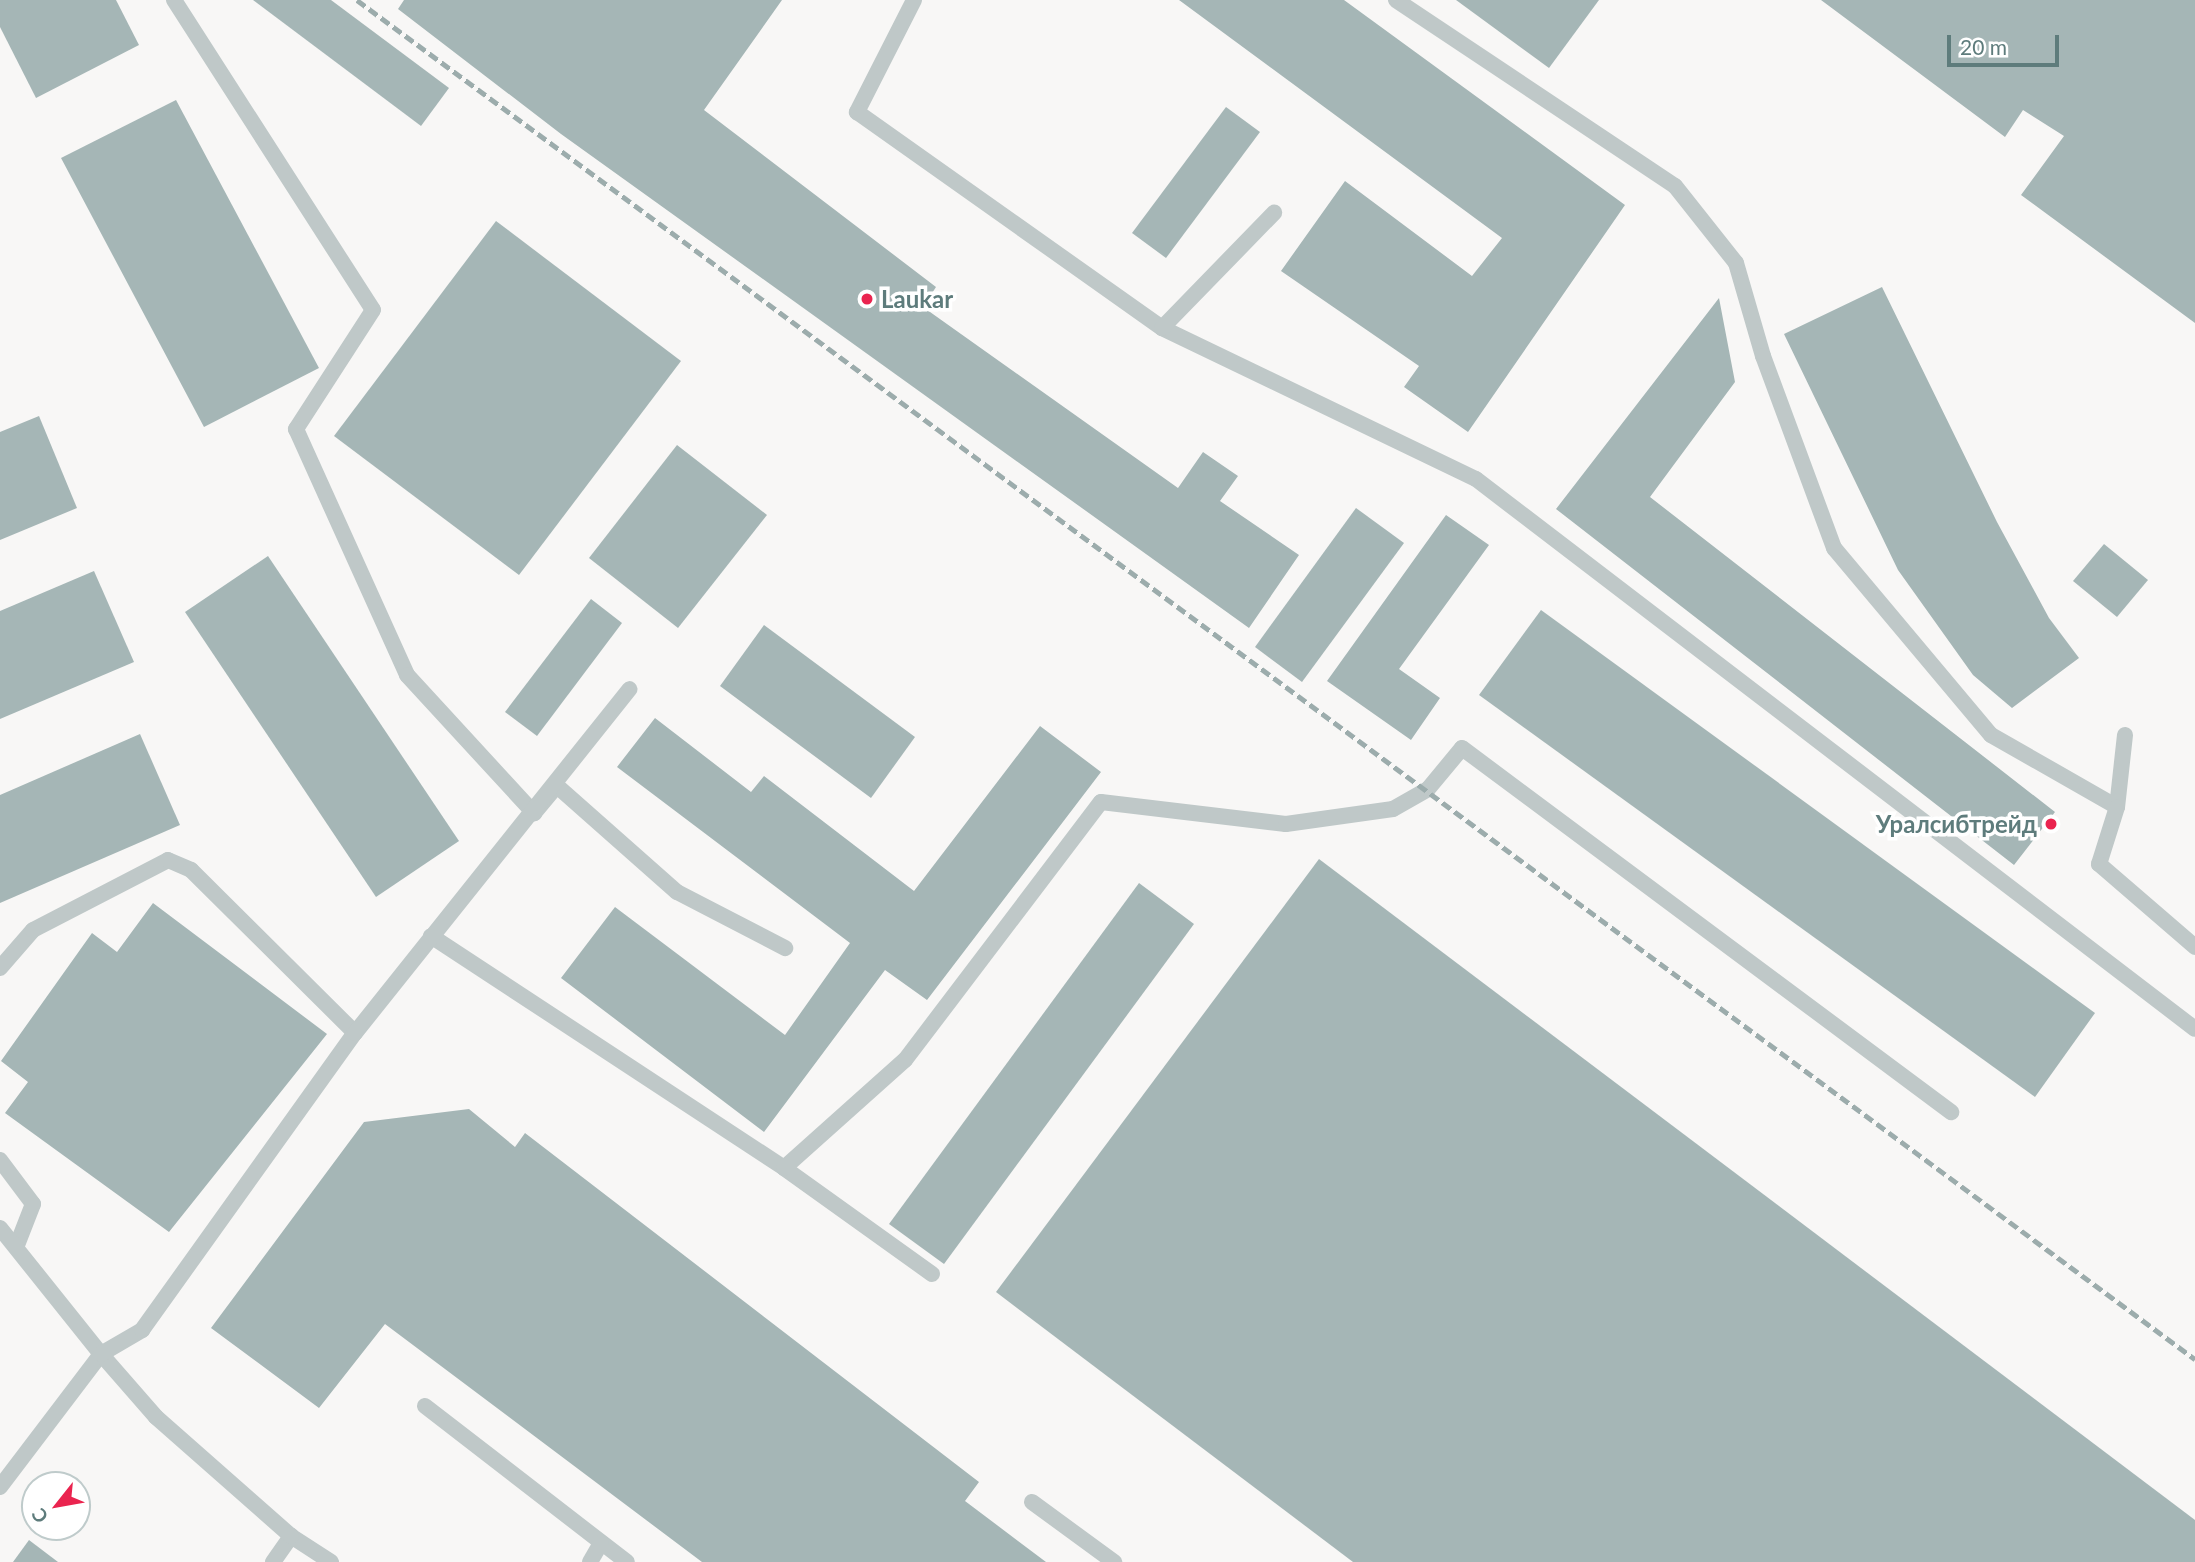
<!DOCTYPE html>
<meta charset="utf-8">
<style>
body{margin:0}
#map{position:relative;width:2195px;height:1562px;overflow:hidden;background:#f8f7f6;font-family:Lato,sans-serif}
div>[style]{position:absolute}
.building>*{inset:0;background:#a5b6b6}
.service>*{height:16px;margin:-8px;padding:0 8px;transform-origin:8px;border-radius:8px;background:#bfc8c8}
.rail>*{height:5px;margin-top:-2.5px;transform-origin:0;background:repeating-linear-gradient(90deg,#9cacac 0 10px,transparent 0 15px)}
.dots>*{width:19px;height:19px;translate:-50% -50%;box-sizing:border-box;border:4px solid #fff;border-radius:50%}
span{translate:-50% -50%;white-space:nowrap;text-align:center;line-height:1.15;-webkit-text-stroke:7px #fff;paint-order:stroke}
.poi-label{font-size:24px;color:#5e7c7c;font-weight:700}
.left{translate:0 -50%;text-align:left}
.right{translate:-100% -50%;text-align:right}
.north{position:absolute;left:21px;top:1471px;width:70px;height:70px;box-sizing:border-box;background:#fff;border:2px solid #bfcbcb;border-radius:50%;rotate:239deg;font-size:19px;font-weight:700;line-height:28px;text-align:center;color:#5e7c7c}
.north::after{content:'';display:block;margin:auto;width:24px;height:32px;background:#ea244f;clip-path:polygon(50% 0,100% 100%,50% 72%,0 100%)}
.scale{position:absolute;left:1947px;top:35px;width:112px;height:32px;box-sizing:border-box;border:4px solid #5e7c7c;border-top:0;padding-left:9px;font-size:21px;line-height:24px;white-space:nowrap;color:#5e7c7c;-webkit-text-stroke:5px #fff;paint-order:stroke}
</style>
<div id="map">
<div class="building">
<i style="clip-path:polygon(0 0,116px 0,139px 45px,36px 98px,0 27px)"></i>
<i style="clip-path:polygon(253px 0,331px 0,449px 88px,421px 126px)"></i>
<i style="clip-path:polygon(404px 0,782px 0,704px 110px,936px 287px,923px 307px,1178px 488px,1203px 452px,1238px 476px,1220px 501px,1299px 555px,1249px 628px,561px 134px,398px 9px)"></i>
<i style="clip-path:polygon(1179px 0,1344px 0,1625px 205px,1468px 432px,1404px 387px,1419px 366px,1281px 271px,1345px 181px,1472px 276px,1502px 238px)"></i>
<i style="clip-path:polygon(1456px 0,1599px 0,1549px 68px)"></i>
<i style="clip-path:polygon(1821px 0,2195px 0,2195px 323px,2021px 195px,2064px 136px,2023px 110px,2005px 137px)"></i>
<i style="clip-path:polygon(176px 100px,319px 368px,204px 427px,61px 158px)"></i>
<i style="clip-path:polygon(1226px 107px,1260px 132px,1166px 258px,1132px 233px)"></i>
<i style="clip-path:polygon(496px 221px,681px 361px,519px 575px,334px 436px)"></i>
<i style="clip-path:polygon(1882px 287px,1997px 522px,2049px 618px,2079px 658px,2012px 708px,1973px 675px,1898px 570px,1784px 334px)"></i>
<i style="clip-path:polygon(1719px 298px,1735px 382px,1650px 497px,2055px 812px,2014px 865px,1556px 509px)"></i>
<i style="clip-path:polygon(39px 416px,77px 508px,0 540px,0 432px)"></i>
<i style="clip-path:polygon(677px 445px,767px 515px,678px 628px,589px 558px)"></i>
<i style="clip-path:polygon(1356px 508px,1404px 543px,1302px 682px,1255px 647px)"></i>
<i style="clip-path:polygon(1446px 515px,1489px 545px,1399px 669px,1440px 698px,1411px 740px,1327px 681px)"></i>
<i style="clip-path:polygon(2104px 544px,2148px 580px,2117px 617px,2073px 581px)"></i>
<i style="clip-path:polygon(268px 556px,459px 841px,376px 897px,185px 612px)"></i>
<i style="clip-path:polygon(94px 571px,134px 662px,0 719px,0 611px)"></i>
<i style="clip-path:polygon(591px 599px,622px 623px,537px 736px,505px 712px)"></i>
<i style="clip-path:polygon(1541px 610px,2095px 1013px,2035px 1097px,1479px 695px)"></i>
<i style="clip-path:polygon(764px 625px,915px 737px,871px 798px,720px 686px)"></i>
<i style="clip-path:polygon(655px 718px,751px 792px,764px 776px,914px 891px,1040px 726px,1101px 772px,927px 1000px,885px 970px,764px 1132px,561px 978px,615px 907px,785px 1035px,850px 943px,617px 767px)"></i>
<i style="clip-path:polygon(140px 734px,180px 825px,0 903px,0 795px)"></i>
<i style="clip-path:polygon(1319px 859px,2195px 1520px,2195px 1562px,1353px 1562px,996px 1292px)"></i>
<i style="clip-path:polygon(1139px 883px,1194px 924px,944px 1264px,889px 1224px)"></i>
<i style="clip-path:polygon(153px 903px,327px 1034px,169px 1232px,5px 1113px,28px 1082px,1px 1061px,92px 933px,117px 952px)"></i>
<i style="clip-path:polygon(469px 1109px,515px 1147px,525px 1133px,979px 1482px,965px 1501px,1046px 1562px,702px 1562px,385px 1324px,319px 1408px,211px 1328px,364px 1122px)"></i>
<i style="clip-path:polygon(29px 1540px,58px 1562px,13px 1562px)"></i>
</div>
<div class="service">
<i style="left:174px;top:0;width:368px;rotate:57.3deg"></i>
<i style="left:373px;top:310px;width:142px;rotate:122.9deg"></i>
<i style="left:296px;top:429px;width:270px;rotate:65.7deg"></i>
<i style="left:407px;top:675px;width:188px;rotate:47.4deg"></i>
<i style="left:534px;top:813px;width:35px;rotate:-50deg"></i>
<i style="left:557px;top:786px;width:160px;rotate:41.5deg"></i>
<i style="left:677px;top:892px;width:122px;rotate:27.4deg"></i>
<i style="left:914px;top:0;width:126px;rotate:117deg"></i>
<i style="left:857px;top:112px;width:374px;rotate:35.3deg"></i>
<i style="left:1162px;top:328px;width:348px;rotate:25.7deg"></i>
<i style="left:1476px;top:479px;width:905px;rotate:37.41deg"></i>
<i style="left:1396px;top:0;width:335px;rotate:33.7deg"></i>
<i style="left:1675px;top:186px;width:98px;rotate:51.6deg"></i>
<i style="left:1736px;top:263px;width:97px;rotate:73.8deg"></i>
<i style="left:1763px;top:356px;width:205px;rotate:69.7deg"></i>
<i style="left:1834px;top:548px;width:244px;rotate:50deg"></i>
<i style="left:1991px;top:735px;width:145px;rotate:29.7deg"></i>
<i style="left:1162px;top:328px;width:161px;rotate:-45.8deg"></i>
<i style="left:2125px;top:735px;width:72px;rotate:96.3deg"></i>
<i style="left:2117px;top:807px;width:60px;rotate:107.5deg"></i>
<i style="left:2099px;top:864px;width:127px;rotate:40.8deg"></i>
<i style="left:431px;top:936px;width:422px;rotate:33.3deg"></i>
<i style="left:784px;top:1168px;width:182px;rotate:35.6deg"></i>
<i style="left:0;top:968px;width:50px;rotate:-49deg"></i>
<i style="left:33px;top:930px;width:152px;rotate:-27.4deg"></i>
<i style="left:168px;top:860px;width:25px;rotate:23deg"></i>
<i style="left:191px;top:870px;width:231px;rotate:44.8deg"></i>
<i style="left:0;top:1160px;width:55px;rotate:53.1deg"></i>
<i style="left:33px;top:1204px;width:44px;rotate:111.3deg"></i>
<i style="left:784px;top:1168px;width:162px;rotate:-41.8deg"></i>
<i style="left:905px;top:1060px;width:324px;rotate:-52.8deg"></i>
<i style="left:1101px;top:802px;width:186px;rotate:6.8deg"></i>
<i style="left:1286px;top:824px;width:108px;rotate:-8deg"></i>
<i style="left:1393px;top:809px;width:40px;rotate:-29.7deg"></i>
<i style="left:1428px;top:789px;width:53px;rotate:-50.3deg"></i>
<i style="left:1462px;top:748px;width:610px;rotate:36.66deg"></i>
<i style="left:0;top:1228px;width:161px;rotate:51.3deg"></i>
<i style="left:101px;top:1354px;width:167px;rotate:127.2deg"></i>
<i style="left:425px;top:1406px;width:255px;rotate:37.7deg"></i>
<i style="left:1032px;top:1502px;width:102px;rotate:36.2deg"></i>
<i style="left:273px;top:1562px;width:32px;rotate:-55deg"></i>
<i style="left:331px;top:1562px;width:48px;rotate:-147deg"></i>
<i style="left:291px;top:1536px;width:180px;rotate:-138.6deg"></i>
<i style="left:156px;top:1417px;width:84px;rotate:-131.1deg"></i>
<i style="left:101px;top:1354px;width:48px;rotate:-30.3deg"></i>
<i style="left:142px;top:1330px;width:365px;rotate:-54.4deg"></i>
<i style="left:355px;top:1033px;width:440px;rotate:-51.4deg"></i>
<i style="left:590px;top:1562px;width:22px;rotate:-60deg"></i>
</div>
<div class="rail">
<i style="left:357px;top:0;width:2286px;rotate:36.48deg"></i>
</div>
<div class="dots">
<i style="left:867px;top:299px;background:#ea244f"></i>
<i style="left:2051px;top:824px;background:#ea244f"></i>
</div>
<div class="poi-label">
<span class="left" style="left:881px;top:299px">Laukar</span>
<span class="right" style="left:2037px;top:824px">Уралcибтрейд</span>
</div>
<div class="north">С</div>
<div class="scale">20 m</div>
</div>
